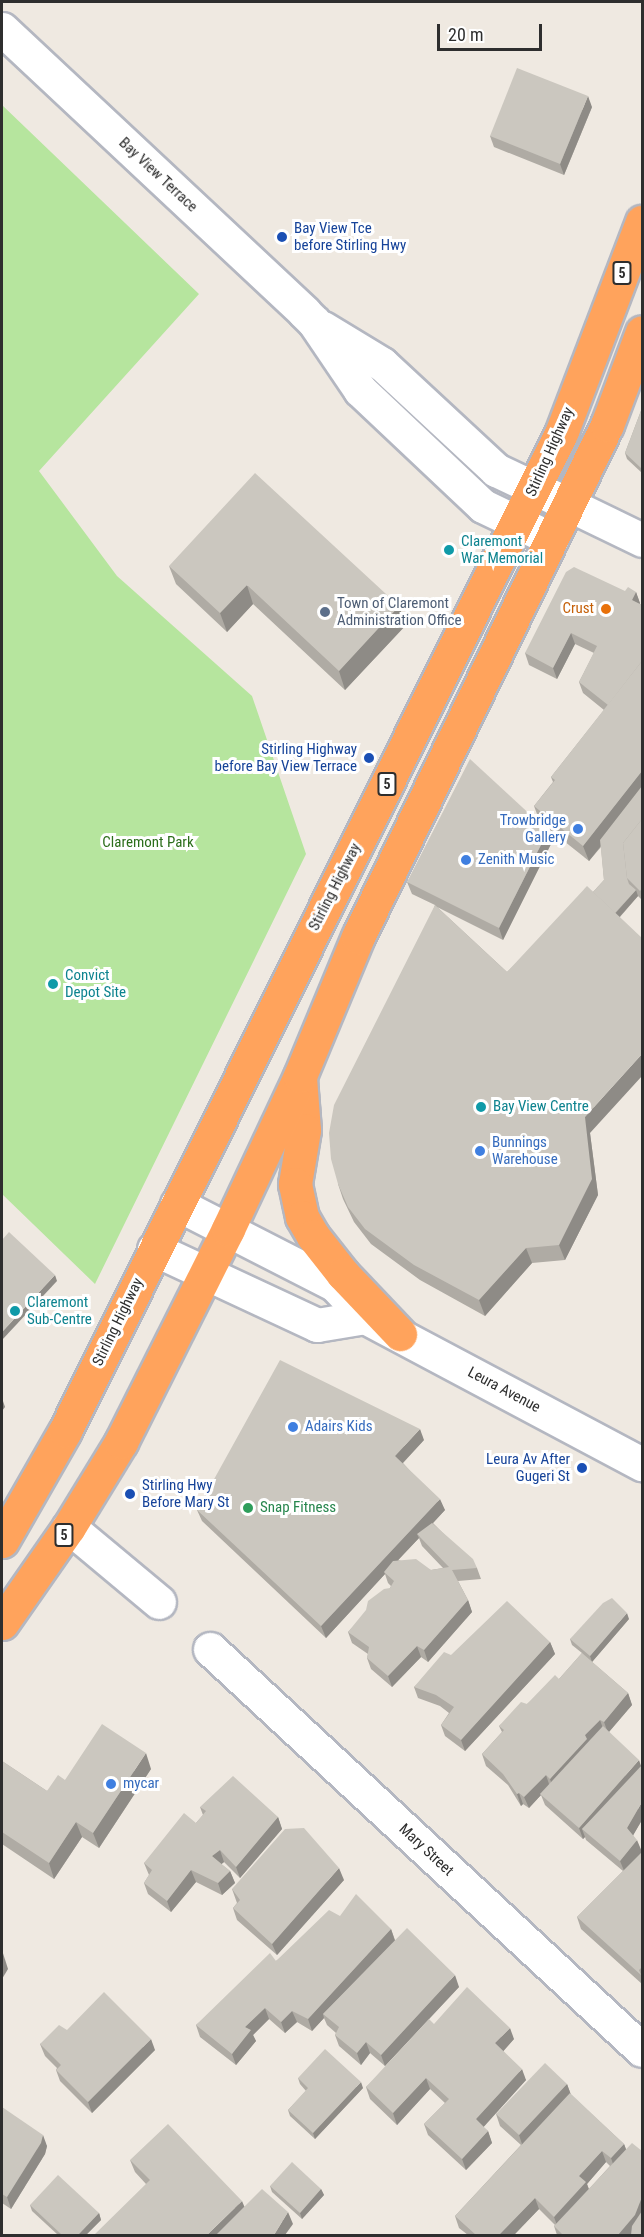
<!DOCTYPE html>
<style>
body{margin:0}
#map{position:relative;width:644px;height:2237px;overflow:hidden;background:#efe9e1;font-family:"Roboto Condensed",sans-serif}
div>[style]{position:absolute}
.green>*{inset:0;background:#b6e59e}
.roads{filter:drop-shadow(2px 0 #b4b7c1) drop-shadow(-2px 0 #b4b7c1) drop-shadow(0 2px #b4b7c1) drop-shadow(0 -2px #b4b7c1)}
.street>*{height:33px;margin:-16.5px;padding:0 16.5px;transform-origin:16.5px;border-radius:16.5px;background:#fff}
.secondary>*{height:33px;margin:-16.5px;padding:0 16.5px;transform-origin:16.5px;border-radius:16.5px;background:#fff}
.highway>*{height:33px;margin:-16.5px;padding:0 16.5px;transform-origin:16.5px;border-radius:16.5px;background:#ffa35c}
.wall>*{inset:0;background:#afaba4}
.shaded-wall>*{inset:0;background:#8e8b86}
.building>*{inset:0;background:#cbc7bf}
.dots>*{width:16px;height:16px;translate:-50% -50%;box-sizing:border-box;border:3px solid #fff;border-radius:50%}
span{translate:-50% -50%;white-space:nowrap;text-align:center;line-height:1.15;-webkit-text-stroke:6px #fff;paint-order:stroke}
.shield-label span{padding:2px 4px;background:#fff;border:2px solid;border-radius:4px;-webkit-text-stroke-width:0}
.shield-label{font-size:14px;color:#2e2e2e;font-weight:700}
.street-label{font-size:15px;color:#2e2e2e}
.transit-label{font-size:15px;color:#164399}
.left{translate:0 -50%;text-align:left}
.right{translate:-100% -50%;text-align:right}
.culture-label{font-size:15px;color:#0d838f}
.service-label{font-size:15px;color:#4e5e75}
.food-label{font-size:15px;color:#c56008}
.shop-label{font-size:15px;color:#366cbe}
.park-label{font-size:15px;color:#2c6e1b}
.leisure-label{font-size:15px;color:#27864d}
.frame{position:absolute;inset:0;border:3px solid #2e2e2e;pointer-events:none}
.scale{position:absolute;left:437px;top:24px;width:105px;height:27px;box-sizing:border-box;border:3px solid #2e2e2e;border-top:0;padding-left:8px;font-size:18px;line-height:21px;white-space:nowrap;color:#2e2e2e;-webkit-text-stroke:4px #fff;paint-order:stroke}
</style>
<div id="map">
<div class="green">
<i style="clip-path:polygon(2px 105px,199px 294px,39px 471px,117px 576px,252px 696px,306px 854px,95px 1284px,2px 1194px)"></i>
</div>
<div class="roads">
<div class="street">
<i style="left:568px;top:504px;width:82px;rotate:25.9deg"></i>
<i style="left:69px;top:1527px;width:117px;rotate:39.8deg"></i>
<i style="left:210px;top:1649px;width:589px;rotate:42.87deg"></i>
</div>
<div class="secondary">
<i style="left:2px;top:29px;width:414px;rotate:43.1deg"></i>
<i style="left:304px;top:312px;width:14px;rotate:45deg"></i>
<i style="left:314px;top:322px;width:82px;rotate:55.9deg"></i>
<i style="left:360px;top:390px;width:169px;rotate:43.3deg"></i>
<i style="left:483px;top:506px;width:76px;rotate:25.6deg"></i>
<i style="left:323px;top:328px;width:69px;rotate:31.4deg"></i>
<i style="left:382px;top:364px;width:156px;rotate:42.9deg"></i>
<i style="left:496px;top:470px;width:80px;rotate:25.3deg"></i>
<i style="left:177px;top:1204px;width:178px;rotate:27.1deg"></i>
<i style="left:335px;top:1285px;width:44px;rotate:46.8deg"></i>
<i style="left:365px;top:1317px;width:314px;rotate:28deg"></i>
<i style="left:154px;top:1249px;width:180px;rotate:25deg"></i>
<i style="left:317px;top:1325px;width:49px;rotate:-9.5deg"></i>
</div>
<div class="highway">
<i style="left:300px;top:1078px;width:52px;rotate:85.6deg"></i>
<i style="left:304px;top:1130px;width:55px;rotate:99.5deg"></i>
<i style="left:295px;top:1184px;width:34px;rotate:78deg"></i>
<i style="left:302px;top:1217px;width:22px;rotate:60deg"></i>
<i style="left:313px;top:1236px;width:48px;rotate:51.7deg"></i>
<i style="left:343px;top:1274px;width:83px;rotate:46.5deg"></i>
<i style="left:2px;top:1541px;width:127px;rotate:-60.2deg"></i>
<i style="left:65px;top:1431px;width:1117px;rotate:-63.57deg"></i>
<i style="left:562px;top:431px;width:224px;rotate:-69.1deg"></i>
<i style="left:2px;top:1623px;width:117px;rotate:-55.1deg"></i>
<i style="left:69px;top:1527px;width:100px;rotate:-58.5deg"></i>
<i style="left:121px;top:1442px;width:238px;rotate:-63.3deg"></i>
<i style="left:228px;top:1229px;width:169px;rotate:-64.8deg"></i>
<i style="left:300px;top:1076px;width:151px;rotate:-67.4deg"></i>
<i style="left:358px;top:937px;width:569px;rotate:-64.07deg"></i>
<i style="left:607px;top:425px;width:99px;rotate:-69.4deg"></i>
</div>
</div>
<div class="wall">
<i style="clip-path:polygon(592px 107px,564px 175px,494px 147px,490px 136px)"></i>
<i style="clip-path:polygon(642px 408px,642px 473px,627px 459px,625px 453px)"></i>
<i style="clip-path:polygon(169px 566px,406px 625px,345px 690px,253px 604px,227px 632px,176px 584px)"></i>
<i style="clip-path:polygon(625px 591px,636px 592px,640px 604px,642px 605px,642px 900px,638px 896px,620px 917px,590px 1133px,598px 1195px,565px 1260px,532px 1263px,485px 1316px,420px 1280px,371px 1244px,354px 1222px,343px 1199px,338px 1184px,435px 905px,412px 894px,407px 882px,548px 831px,552px 842px,503px 940px,437px 907px,507px 972px,593px 892px,604px 880px,601px 847px,589px 861px,540px 822px,534px 806px,553px 782px,551px 777px,604px 710px,583px 693px,579px 682px,594px 653px,575px 644px,557px 679px,529px 665px,525px 653px)"></i>
<i style="clip-path:polygon(evenodd,424px 1440px,403px 1463px,445px 1510px,433px 1523px,477px 1568px,481px 1579px,458px 1581px,468px 1600px,472px 1612px,428px 1662px,421px 1657px,392px 1687px,371px 1669px,367px 1658px,368px 1654px,352px 1643px,348px 1632px,390px 1588px,391px 1586px,388px 1583px,385px 1574px,326px 1638px,202px 1521px,197px 1510px,424px 1440px,419px 1538px,422px 1546px,443px 1568px,431px 1570px,398px 1560px,419px 1538px)"></i>
<i style="clip-path:polygon(629px 1619px,592px 1662px,628px 1693px,632px 1705px,609px 1732px,642px 1820px,633px 1835px,642px 1852px,638px 1856px,642px 1852px,642px 1984px,581px 1929px,577px 1917px,623px 1871px,586px 1840px,585px 1837px,583px 1839px,545px 1805px,541px 1795px,529px 1808px,523px 1804px,521px 1806px,508px 1785px,486px 1766px,482px 1754px,502px 1732px,499px 1726px,559px 1679px,582px 1653px,572px 1645px,570px 1639px)"></i>
<i style="clip-path:polygon(550px 1642px,555px 1654px,465px 1751px,445px 1736px,441px 1725px,449px 1713px,440px 1706px,418px 1698px,414px 1687px,451px 1655px)"></i>
<i style="clip-path:polygon(2px 1761px,47px 1791px,65px 1780px,151px 1769px,99px 1848px,82px 1837px,54px 1879px,2px 1844px)"></i>
<i style="clip-path:polygon(200px 1807px,278px 1817px,282px 1829px,240px 1878px,224px 1862px,221px 1864px,230px 1871px,235px 1883px,222px 1895px,196px 1882px,171px 1912px,148px 1894px,144px 1883px,149px 1875px,144px 1863px,196px 1823px,203px 1815px)"></i>
<i style="clip-path:polygon(344px 1880px,277px 1955px,237px 1920px,233px 1908px,237px 1903px,232px 1889px)"></i>
<i style="clip-path:polygon(340px 1916px,391px 1929px,395px 1940px,459px 1987px,385px 2066px,370px 2053px,361px 2065px,339px 2046px,335px 2035px,336px 2033px,327px 2025px,324px 2018px,312px 2031px,297px 2022px,285px 2033px,269px 2019px,253px 2035px,256px 2041px,236px 2065px,200px 2037px,196px 2025px,276px 1961px)"></i>
<i style="clip-path:polygon(434px 2024px,514px 2039px,503px 2051px,526px 2080px,483px 2127px,488px 2131px,492px 2143px,466px 2170px,428px 2135px,424px 2124px,445px 2103px,430px 2089px,397px 2125px,370px 2099px,366px 2087px)"></i>
<i style="clip-path:polygon(67px 2030px,155px 2050px,92px 2113px,60px 2081px,56px 2070px,57px 2068px,45px 2056px,40px 2044px)"></i>
<i style="clip-path:polygon(298px 2078px,363px 2088px,315px 2139px,290px 2116px,288px 2110px,306px 2091px,300px 2084px)"></i>
<i style="clip-path:polygon(evenodd,567px 2084px,571px 2095px,624px 2144px,626px 2149px,642px 2235px,557px 2235px,554px 2226px,555px 2225px,539px 2209px,514px 2235px,468px 2235px,459px 2228px,455px 2216px,521px 2145px,500px 2126px,496px 2114px,567px 2084px,606px 2162px,610px 2166px,589px 2189px,587px 2184px,606px 2162px)"></i>
<i style="clip-path:polygon(2px 2107px,47px 2146px,45px 2154px,11px 2209px,2px 2203px)"></i>
<i style="clip-path:polygon(130px 2160px,245px 2207px,293px 2224px,146px 2184px,135px 2172px)"></i>
<i style="clip-path:polygon(270px 2186px,321px 2189px,324px 2195px,302px 2219px,272px 2192px)"></i>
<i style="clip-path:polygon(30px 2205px,99px 2213px,101px 2220px,86px 2235px,58px 2235px,32px 2211px)"></i>
</div>
<div class="shaded-wall">
<i style="clip-path:polygon(588px 96px,592px 107px,564px 175px,560px 164px)"></i>
<i style="clip-path:polygon(247px 585px,253px 604px,227px 632px,220px 613px)"></i>
<i style="clip-path:polygon(636px 592px,640px 603px,636px 611px,632px 600px)"></i>
<i style="clip-path:polygon(399px 606px,406px 625px,345px 690px,339px 671px)"></i>
<i style="clip-path:polygon(571px 633px,575px 644px,557px 679px,553px 668px)"></i>
<i style="clip-path:polygon(642px 771px,642px 794px,589px 861px,583px 846px)"></i>
<i style="clip-path:polygon(548px 831px,552px 842px,503px 940px,499px 928px)"></i>
<i style="clip-path:polygon(636px 890px,638px 896px,615px 922px,613px 916px)"></i>
<i style="clip-path:polygon(642px 1054px,642px 1076px,590px 1133px,598px 1195px,565px 1260px,559px 1245px,585px 1117px)"></i>
<i style="clip-path:polygon(526px 1248px,532px 1263px,485px 1316px,479px 1300px)"></i>
<i style="clip-path:polygon(55px 1275px,57px 1281px,2px 1340px,2px 1332px)"></i>
<i style="clip-path:polygon(3px 1401px,5px 1407px,2px 1411px,2px 1402px)"></i>
<i style="clip-path:polygon(420px 1429px,424px 1440px,399px 1467px,395px 1456px)"></i>
<i style="clip-path:polygon(440px 1499px,445px 1510px,420px 1537px,417px 1534px,419px 1538px,386px 1573px,384px 1572px,385px 1574px,326px 1638px,321px 1626px)"></i>
<i style="clip-path:polygon(468px 1600px,472px 1612px,428px 1662px,424px 1650px)"></i>
<i style="clip-path:polygon(627px 1613px,629px 1619px,592px 1662px,590px 1656px)"></i>
<i style="clip-path:polygon(550px 1642px,555px 1654px,465px 1751px,461px 1740px)"></i>
<i style="clip-path:polygon(417px 1646px,421px 1657px,392px 1687px,388px 1676px)"></i>
<i style="clip-path:polygon(628px 1693px,632px 1705px,608px 1733px,604px 1722px)"></i>
<i style="clip-path:polygon(600px 1720px,604px 1731px,554px 1791px,550px 1779px,585px 1735px)"></i>
<i style="clip-path:polygon(146px 1753px,151px 1769px,99px 1848px,93px 1833px)"></i>
<i style="clip-path:polygon(639px 1760px,642px 1769px,582px 1829px,585px 1837px,583px 1839px,579px 1828px)"></i>
<i style="clip-path:polygon(546px 1775px,550px 1787px,540px 1794px,541px 1795px,529px 1808px,524px 1797px)"></i>
<i style="clip-path:polygon(519px 1793px,523px 1804px,521px 1806px,517px 1794px)"></i>
<i style="clip-path:polygon(642px 1802px,642px 1820px,631px 1839px,627px 1828px)"></i>
<i style="clip-path:polygon(278px 1817px,282px 1829px,240px 1878px,236px 1867px)"></i>
<i style="clip-path:polygon(76px 1822px,82px 1837px,54px 1879px,49px 1863px)"></i>
<i style="clip-path:polygon(637px 1840px,642px 1852px,625px 1873px,620px 1861px)"></i>
<i style="clip-path:polygon(220px 1850px,224px 1862px,217px 1868px,212px 1856px)"></i>
<i style="clip-path:polygon(339px 1868px,344px 1880px,277px 1955px,272px 1944px)"></i>
<i style="clip-path:polygon(191px 1870px,196px 1882px,171px 1912px,167px 1901px)"></i>
<i style="clip-path:polygon(230px 1871px,235px 1883px,222px 1895px,218px 1883px)"></i>
<i style="clip-path:polygon(391px 1929px,395px 1941px,323px 2014px,324px 2018px,312px 2031px,308px 2019px)"></i>
<i style="clip-path:polygon(2px 1950px,8px 1969px,2px 1979px)"></i>
<i style="clip-path:polygon(455px 1975px,459px 1987px,385px 2066px,381px 2055px)"></i>
<i style="clip-path:polygon(265px 2008px,269px 2019px,253px 2035px,256px 2041px,236px 2065px,232px 2054px,245px 2027px)"></i>
<i style="clip-path:polygon(292px 2011px,297px 2022px,285px 2033px,281px 2022px)"></i>
<i style="clip-path:polygon(510px 2028px,514px 2039px,500px 2055px,495px 2043px)"></i>
<i style="clip-path:polygon(151px 2039px,155px 2050px,92px 2113px,88px 2102px)"></i>
<i style="clip-path:polygon(366px 2042px,370px 2053px,361px 2065px,357px 2053px)"></i>
<i style="clip-path:polygon(522px 2069px,526px 2080px,480px 2131px,476px 2119px)"></i>
<i style="clip-path:polygon(426px 2078px,430px 2089px,397px 2125px,393px 2113px)"></i>
<i style="clip-path:polygon(361px 2082px,363px 2088px,315px 2139px,313px 2133px)"></i>
<i style="clip-path:polygon(567px 2084px,571px 2095px,523px 2147px,519px 2135px)"></i>
<i style="clip-path:polygon(488px 2131px,492px 2143px,466px 2170px,462px 2159px)"></i>
<i style="clip-path:polygon(43px 2135px,47px 2146px,45px 2154px,11px 2209px,7px 2197px)"></i>
<i style="clip-path:polygon(624px 2144px,628px 2155px,615px 2170px,611px 2158px)"></i>
<i style="clip-path:polygon(602px 2151px,606px 2162px,587px 2184px,590px 2193px,558px 2228px,554px 2217px,579px 2176px)"></i>
<i style="clip-path:polygon(321px 2189px,324px 2195px,302px 2219px,300px 2213px)"></i>
<i style="clip-path:polygon(642px 2197px,642px 2218px,631px 2235px,618px 2235px)"></i>
<i style="clip-path:polygon(535px 2198px,539px 2209px,514px 2235px,499px 2235px)"></i>
<i style="clip-path:polygon(242px 2201px,247px 2213px,223px 2235px,207px 2235px)"></i>
<i style="clip-path:polygon(288px 2212px,293px 2224px,285px 2235px,274px 2235px)"></i>
<i style="clip-path:polygon(99px 2213px,101px 2220px,86px 2235px,78px 2235px)"></i>
</div>
<div class="building">
<i style="clip-path:polygon(517px 68px,588px 96px,560px 164px,490px 136px)"></i>
<i style="clip-path:polygon(642px 408px,642px 469px,625px 453px)"></i>
<i style="clip-path:polygon(255px 473px,399px 606px,339px 671px,247px 585px,220px 613px,169px 566px)"></i>
<i style="clip-path:polygon(574px 567px,625px 591px,628px 587px,636px 592px,632px 600px,642px 605px,642px 661px,608px 705px,579px 682px,597px 646px,571px 633px,553px 668px,525px 653px,566px 572px)"></i>
<i style="clip-path:polygon(642px 661px,642px 771px,583px 846px,534px 806px,555px 780px,551px 777px)"></i>
<i style="clip-path:polygon(470px 759px,548px 831px,499px 928px,407px 882px)"></i>
<i style="clip-path:polygon(642px 786px,642px 819px,623px 843px,627px 878px,629px 884px,636px 890px,615px 913px,593px 892px,604px 880px,600px 840px)"></i>
<i style="clip-path:polygon(642px 819px,642px 888px,640px 891px,627px 878px,623px 843px)"></i>
<i style="clip-path:polygon(587px 886px,642px 938px,642px 1054px,585px 1117px,592px 1179px,559px 1245px,526px 1248px,479px 1300px,414px 1265px,365px 1229px,348px 1207px,338px 1184px,331px 1159px,329px 1133px,334px 1105px,435px 905px,507px 972px)"></i>
<i style="clip-path:polygon(9px 1232px,55px 1275px,2px 1332px,2px 1240px)"></i>
<i style="clip-path:polygon(280px 1360px,420px 1429px,395px 1456px,440px 1499px,321px 1626px,197px 1510px)"></i>
<i style="clip-path:polygon(432px 1523px,473px 1559px,477px 1568px,452px 1570px,468px 1600px,424px 1650px,417px 1646px,388px 1676px,367px 1658px,369px 1647px,348px 1632px,366px 1610px,368px 1601px,384px 1589px,390px 1588px,394px 1581px,384px 1572px,393px 1561px,416px 1559px,431px 1570px,449px 1567px,417px 1534px)"></i>
<i style="clip-path:polygon(612px 1598px,627px 1613px,590px 1656px,570px 1639px,603px 1603px)"></i>
<i style="clip-path:polygon(507px 1601px,550px 1642px,461px 1740px,441px 1725px,454px 1707px,436px 1695px,414px 1687px,444px 1652px,451px 1655px)"></i>
<i style="clip-path:polygon(582px 1653px,628px 1693px,604px 1722px,600px 1720px,585px 1735px,587px 1739px,550px 1779px,546px 1775px,524px 1797px,519px 1793px,517px 1794px,503px 1774px,482px 1754px,504px 1730px,499px 1726px,521px 1702px,527px 1704px,555px 1675px,559px 1679px)"></i>
<i style="clip-path:polygon(102px 1724px,146px 1753px,93px 1833px,76px 1822px,49px 1863px,2px 1832px,2px 1761px,47px 1791px,58px 1775px,65px 1780px)"></i>
<i style="clip-path:polygon(603px 1726px,639px 1760px,579px 1828px,540px 1794px)"></i>
<i style="clip-path:polygon(642px 1765px,642px 1802px,627px 1828px,637px 1840px,620px 1861px,582px 1829px)"></i>
<i style="clip-path:polygon(233px 1776px,278px 1817px,236px 1867px,220px 1850px,212px 1856px,230px 1871px,218px 1883px,191px 1870px,167px 1901px,144px 1883px,152px 1870px,144px 1863px,184px 1813px,196px 1823px,206px 1811px,200px 1807px)"></i>
<i style="clip-path:polygon(304px 1828px,339px 1868px,272px 1944px,233px 1908px,240px 1900px,232px 1889px,285px 1829px)"></i>
<i style="clip-path:polygon(642px 1852px,642px 1967px,639px 1970px,641px 1975px,577px 1917px)"></i>
<i style="clip-path:polygon(356px 1894px,391px 1929px,308px 2019px,292px 2011px,281px 2022px,265px 2008px,245px 2027px,251px 2030px,232px 2054px,196px 2025px,270px 1953px,276px 1961px,329px 1910px,340px 1916px)"></i>
<i style="clip-path:polygon(407px 1928px,455px 1975px,381px 2055px,366px 2042px,357px 2053px,335px 2035px,339px 2027px,323px 2014px)"></i>
<i style="clip-path:polygon(467px 1987px,510px 2028px,495px 2043px,522px 2069px,476px 2119px,488px 2131px,462px 2159px,424px 2124px,449px 2099px,426px 2078px,393px 2113px,366px 2087px,429px 2019px,434px 2024px)"></i>
<i style="clip-path:polygon(104px 1992px,151px 2039px,88px 2102px,56px 2070px,61px 2065px,40px 2044px,59px 2025px,67px 2030px)"></i>
<i style="clip-path:polygon(325px 2049px,361px 2082px,313px 2133px,288px 2110px,308px 2088px,298px 2078px)"></i>
<i style="clip-path:polygon(545px 2063px,567px 2084px,519px 2135px,496px 2114px)"></i>
<i style="clip-path:polygon(570px 2093px,624px 2144px,611px 2158px,602px 2151px,579px 2176px,586px 2182px,554px 2217px,535px 2198px,499px 2235px,476px 2235px,455px 2216px)"></i>
<i style="clip-path:polygon(2px 2107px,43px 2135px,41px 2143px,7px 2197px,2px 2194px)"></i>
<i style="clip-path:polygon(168px 2124px,242px 2201px,207px 2235px,94px 2235px,150px 2180px,130px 2160px)"></i>
<i style="clip-path:polygon(632px 2143px,642px 2151px,642px 2197px,635px 2215px,618px 2235px,563px 2235px,554px 2226px)"></i>
<i style="clip-path:polygon(292px 2162px,321px 2189px,300px 2213px,270px 2186px)"></i>
<i style="clip-path:polygon(58px 2175px,99px 2213px,78px 2235px,62px 2235px,30px 2205px)"></i>
<i style="clip-path:polygon(262px 2189px,288px 2212px,274px 2235px,216px 2235px)"></i>
<i style="clip-path:polygon(642px 2211px,642px 2235px,631px 2235px,632px 2226px)"></i>
</div>
<div class="dots">
<i style="left:282px;top:237px;background:#1a4fb4"></i>
<i style="left:449px;top:550px;background:#0f9aa8"></i>
<i style="left:606px;top:609px;background:#e8710a"></i>
<i style="left:325px;top:612px;background:#5c6f8a"></i>
<i style="left:369px;top:758px;background:#1a4fb4"></i>
<i style="left:578px;top:829px;background:#3f7fe0"></i>
<i style="left:466px;top:860px;background:#3f7fe0"></i>
<i style="left:53px;top:984px;background:#0f9aa8"></i>
<i style="left:481px;top:1107px;background:#0f9aa8"></i>
<i style="left:480px;top:1151px;background:#3f7fe0"></i>
<i style="left:15px;top:1311px;background:#0f9aa8"></i>
<i style="left:293px;top:1427px;background:#3f7fe0"></i>
<i style="left:582px;top:1468px;background:#1a4fb4"></i>
<i style="left:130px;top:1494px;background:#1a4fb4"></i>
<i style="left:248px;top:1508px;background:#2e9e5b"></i>
<i style="left:111px;top:1784px;background:#3f7fe0"></i>
</div>
<div class="shield-label">
<span style="left:622px;top:273px">5</span>
<span style="left:387px;top:784px">5</span>
<span style="left:64px;top:1535px">5</span>
</div>
<div class="street-label">
<span style="left:158px;top:175px;rotate:43deg">Bay View Terrace</span>
<span style="left:550px;top:452px;rotate:-66deg">Stirling Highway</span>
<span style="left:335px;top:887px;rotate:-63deg">Stirling Highway</span>
<span style="left:118px;top:1322px;rotate:-64deg">Stirling Highway</span>
<span style="left:504px;top:1390px;rotate:28deg">Leura Avenue</span>
<span style="left:426px;top:1850px;rotate:43deg">Mary Street</span>
</div>
<div class="transit-label">
<span class="left" style="left:294px;top:237px">Bay View Tce<br>before Stirling Hwy</span>
<span class="right" style="left:357px;top:758px">Stirling Highway<br>before Bay View Terrace</span>
<span class="right" style="left:570px;top:1468px">Leura Av After<br>Gugeri St</span>
<span class="left" style="left:142px;top:1494px">Stirling Hwy<br>Before Mary St</span>
</div>
<div class="culture-label">
<span class="left" style="left:461px;top:550px">Claremont<br>War Memorial</span>
<span class="left" style="left:65px;top:984px">Convict<br>Depot Site</span>
<span class="left" style="left:493px;top:1107px">Bay View Centre</span>
<span class="left" style="left:27px;top:1311px">Claremont<br>Sub-Centre</span>
</div>
<div class="service-label">
<span class="left" style="left:337px;top:612px">Town of Claremont<br>Administration Office</span>
</div>
<div class="food-label">
<span class="right" style="left:594px;top:609px">Crust</span>
</div>
<div class="shop-label">
<span class="right" style="left:566px;top:829px">Trowbridge<br>Gallery</span>
<span class="left" style="left:478px;top:860px">Zenith Music</span>
<span class="left" style="left:492px;top:1151px">Bunnings<br>Warehouse</span>
<span class="left" style="left:305px;top:1427px">Adairs Kids</span>
<span class="left" style="left:123px;top:1784px">mycar</span>
</div>
<div class="park-label">
<span style="left:148px;top:843px">Claremont Park</span>
</div>
<div class="leisure-label">
<span class="left" style="left:260px;top:1508px">Snap Fitness</span>
</div>
<div class="frame"></div>
<div class="scale">20 m</div>
</div>
